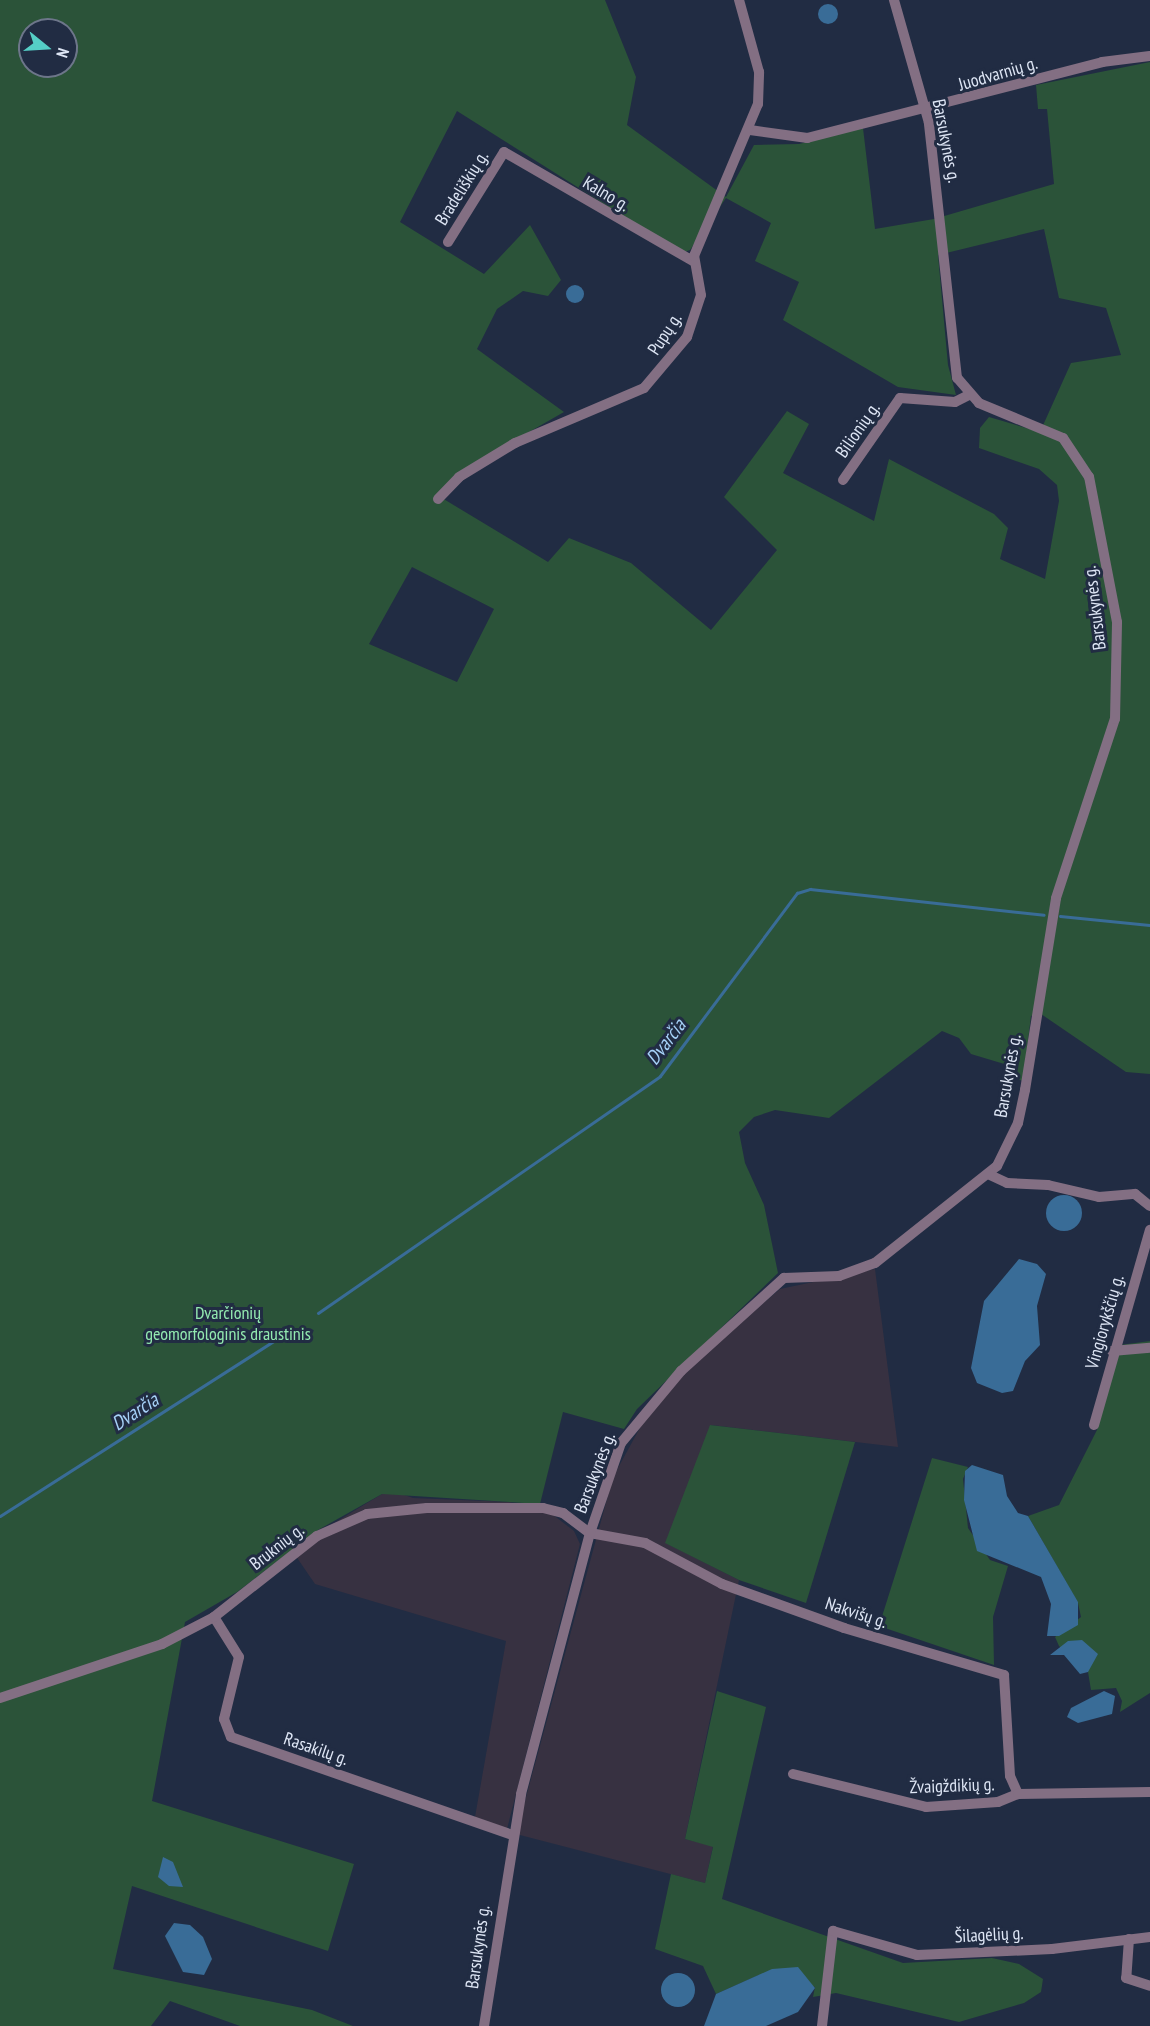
<!DOCTYPE html>
<meta charset="utf-8">
<style>
body{margin:0}
#map{position:relative;width:1150px;height:2026px;overflow:hidden;background:#212c43;font-family:"PT Sans Narrow",sans-serif}
div>[style]{position:absolute}
.industrial>*{inset:0;background:#373141}
.green>*{inset:0;background:#2b5339}
.water>*{inset:0;background:#396c97}
.round{border-radius:50%}
.stream>*{height:3px;margin:-1.5px;padding:0 1.5px;transform-origin:1.5px;border-radius:1.5px;background:#396c97}
.minor>*{height:10px;margin:-5px;padding:0 5px;transform-origin:5px;border-radius:5px;background:#836f83}
span{translate:-50% -50%;white-space:nowrap;text-align:center;line-height:1.15;-webkit-text-stroke:6px #212c43;paint-order:stroke}
.street-label{font-size:18px;color:#dee6f5}
.park-label{font-size:18px;color:#93eab0}
.water-label{font-size:20px;color:#a6d1f7;font-style:italic}
.north{position:absolute;left:18px;top:18px;width:60px;height:60px;box-sizing:border-box;background:#212c43;border:2px solid #6d768a;border-radius:50%;rotate:108deg;font-size:16px;font-weight:700;line-height:24px;text-align:center;color:#dee6f5}
.north::after{content:'';display:block;margin:auto;width:21px;height:27px;background:#55cec6;clip-path:polygon(50% 0,100% 100%,50% 72%,0 100%)}
</style>
<div id="map">
<div class="industrial">
<i style="clip-path:polygon(875px 1269px,898px 1447px,711px 1425px,666px 1543px,739px 1580px,685px 1839px,713px 1846px,705px 1883px,516px 1834px,613px 1477px,647px 1415px,699px 1358px,780px 1289px)"></i>
<i style="clip-path:polygon(396px 1492px,413px 1498px,509px 1502px,552px 1514px,574px 1531px,580px 1544px,507px 1829px,475px 1817px,506px 1641px,315px 1584px,291px 1549px,382px 1494px)"></i>
</div>
<div class="green">
<i style="clip-path:polygon(evenodd,0 0,605px 0,636px 77px,627px 125px,726px 197px,754px 145px,799px 144px,863px 128px,875px 229px,934px 219px,1054px 184px,1047px 109px,1038px 109px,1036px 85px,1150px 62px,1150px 1074px,1126px 1072px,1041px 1014px,1031px 1016px,1023px 1081px,1014px 1078px,1011px 1066px,971px 1054px,959px 1038px,942px 1031px,829px 1118px,775px 1110px,754px 1117px,739px 1132px,745px 1163px,764px 1205px,778px 1273px,637px 1409px,624px 1429px,563px 1412px,540px 1504px,382px 1494px,318px 1530px,237px 1592px,185px 1622px,152px 1801px,354px 1864px,328px 1951px,132px 1886px,113px 1969px,312px 2010px,353px 2026px,240px 2026px,170px 2001px,151px 2026px,0 2026px,0 0,30px 30px,66px 30px,66px 66px,30px 66px,30px 30px,0 0,457px 111px,682px 253px,690px 250px,726px 198px,771px 223px,755px 261px,799px 282px,783px 320px,898px 387px,956px 395px,948px 365px,938px 255px,1044px 229px,1059px 298px,1106px 308px,1121px 355px,1071px 363px,1040px 432px,989px 417px,980px 428px,979px 448px,1039px 469px,1057px 485px,1059px 501px,1045px 579px,1000px 559px,1008px 528px,994px 514px,889px 459px,874px 521px,783px 473px,809px 424px,787px 411px,724px 497px,777px 550px,711px 630px,631px 563px,569px 538px,548px 562px,437px 495px,466px 468px,564px 412px,477px 349px,497px 309px,523px 291px,548px 296px,561px 280px,530px 225px,484px 274px,400px 222px,457px 111px,0 0,412px 567px,494px 609px,457px 682px,369px 644px,412px 567px)"></i>
<i style="clip-path:polygon(1150px 1341px,1150px 1693px,1120px 1712px,1122px 1701px,1116px 1688px,1091px 1690px,1088px 1672px,1059px 1646px,1055px 1637px,1081px 1617px,1078px 1603px,1028px 1516px,1059px 1505px,1097px 1430px,1120px 1345px)"></i>
<i style="clip-path:polygon(710px 1425px,855px 1442px,806px 1603px,739px 1580px,665px 1543px)"></i>
<i style="clip-path:polygon(932px 1458px,968px 1467px,963px 1479px,968px 1528px,990px 1560px,1008px 1566px,993px 1617px,994px 1665px,879px 1626px)"></i>
<i style="clip-path:polygon(717px 1691px,766px 1707px,722px 1899px,903px 1963px,992px 1958px,1019px 1964px,1043px 1979px,1041px 1992px,1024px 2003px,959px 2022px,836px 1993px,813px 1997px,815px 1987px,759px 1975px,716px 1994px,703px 1966px,655px 1949px,671px 1874px,705px 1883px,713px 1847px,685px 1839px)"></i>
</div>
<div class="water">
<i class="round" style="left:818px;top:4px;width:20px;height:20px"></i>
<i class="round" style="left:566px;top:285px;width:18px;height:18px"></i>
<i class="round" style="left:1046px;top:1195px;width:36px;height:36px"></i>
<i style="clip-path:polygon(1019px 1259px,1037px 1264px,1046px 1274px,1037px 1306px,1040px 1345px,1025px 1361px,1013px 1391px,1002px 1393px,977px 1383px,971px 1368px,984px 1301px)"></i>
<i style="clip-path:polygon(972px 1465px,1003px 1475px,1007px 1496px,1018px 1513px,1028px 1516px,1078px 1602px,1078px 1625px,1059px 1636px,1047px 1636px,1051px 1604px,1041px 1577px,977px 1551px,964px 1500px,965px 1471px)"></i>
<i style="clip-path:polygon(1082px 1640px,1098px 1654px,1088px 1672px,1080px 1674px,1064px 1655px,1050px 1655px,1068px 1641px)"></i>
<i style="clip-path:polygon(1104px 1691px,1115px 1696px,1112px 1714px,1078px 1723px,1067px 1717px,1071px 1708px)"></i>
<i style="clip-path:polygon(163px 1857px,173px 1862px,183px 1887px,169px 1886px,158px 1877px)"></i>
<i style="clip-path:polygon(174px 1923px,190px 1925px,203px 1937px,212px 1959px,204px 1975px,183px 1972px,165px 1936px)"></i>
<i style="clip-path:polygon(798px 1967px,815px 1988px,798px 2012px,766px 2026px,704px 2026px,716px 1994px,772px 1969px)"></i>
<i class="round" style="left:661px;top:1973px;width:34px;height:34px"></i>
</div>
<div class="stream">
<i style="left:1060px;top:916px;width:90px;rotate:5.7deg"></i>
<i style="left:318px;top:1313px;width:416px;rotate:-34.7deg"></i>
<i style="left:660px;top:1076px;width:229px;rotate:-53.2deg"></i>
<i style="left:797px;top:893px;width:14px;rotate:-17deg"></i>
<i style="left:810px;top:889px;width:235px;rotate:6.3deg"></i>
<i style="left:0;top:1516px;width:340px;rotate:-32.6deg"></i>
</div>
<div class="minor">
<i style="left:750px;top:130px;width:58px;rotate:8deg"></i>
<i style="left:807px;top:138px;width:305px;rotate:-14.4deg"></i>
<i style="left:1102px;top:62px;width:48px;rotate:-7.1deg"></i>
<i style="left:448px;top:242px;width:106px;rotate:-58.1deg"></i>
<i style="left:504px;top:152px;width:218px;rotate:30deg"></i>
<i style="left:843px;top:480px;width:100px;rotate:-55.2deg"></i>
<i style="left:900px;top:398px;width:55px;rotate:4.2deg"></i>
<i style="left:955px;top:402px;width:16px;rotate:-27deg"></i>
<i style="left:438px;top:499px;width:30px;rotate:-46deg"></i>
<i style="left:459px;top:477px;width:66px;rotate:-31.3deg"></i>
<i style="left:515px;top:443px;width:140px;rotate:-23.1deg"></i>
<i style="left:644px;top:388px;width:67px;rotate:-49.9deg"></i>
<i style="left:687px;top:337px;width:44px;rotate:-71.6deg"></i>
<i style="left:701px;top:295px;width:40px;rotate:-100deg"></i>
<i style="left:694px;top:256px;width:165px;rotate:-67.2deg"></i>
<i style="left:758px;top:104px;width:32px;rotate:-88deg"></i>
<i style="left:759px;top:72px;width:75px;rotate:-105.5deg"></i>
<i style="left:990px;top:1175px;width:19px;rotate:25deg"></i>
<i style="left:1007px;top:1183px;width:41px;rotate:2.8deg"></i>
<i style="left:1048px;top:1185px;width:52px;rotate:13.2deg"></i>
<i style="left:1099px;top:1197px;width:36px;rotate:-5deg"></i>
<i style="left:1135px;top:1194px;width:19px;rotate:39deg"></i>
<i style="left:1112px;top:1351px;width:38px;rotate:-5deg"></i>
<i style="left:1094px;top:1425px;width:203px;rotate:-74deg"></i>
<i style="left:214px;top:1617px;width:47px;rotate:58deg"></i>
<i style="left:239px;top:1657px;width:64px;rotate:103.6deg"></i>
<i style="left:224px;top:1719px;width:19px;rotate:69deg"></i>
<i style="left:231px;top:1737px;width:299px;rotate:19.2deg"></i>
<i style="left:0;top:1698px;width:171px;rotate:-18.4deg"></i>
<i style="left:162px;top:1644px;width:59px;rotate:-27.4deg"></i>
<i style="left:214px;top:1617px;width:131px;rotate:-38.2deg"></i>
<i style="left:317px;top:1536px;width:55px;rotate:-23.7deg"></i>
<i style="left:367px;top:1514px;width:60px;rotate:-5.7deg"></i>
<i style="left:427px;top:1508px;width:116px"></i>
<i style="left:543px;top:1508px;width:21px;rotate:14deg"></i>
<i style="left:563px;top:1513px;width:34px;rotate:37deg"></i>
<i style="left:590px;top:1533px;width:56px;rotate:10.3deg"></i>
<i style="left:645px;top:1543px;width:87px;rotate:28deg"></i>
<i style="left:722px;top:1584px;width:130px;rotate:19.8deg"></i>
<i style="left:844px;top:1628px;width:167px;rotate:16.4deg"></i>
<i style="left:1004px;top:1675px;width:101px;rotate:86.6deg"></i>
<i style="left:1010px;top:1776px;width:20px;rotate:66deg"></i>
<i style="left:793px;top:1774px;width:137px;rotate:13.9deg"></i>
<i style="left:926px;top:1807px;width:72px;rotate:-4deg"></i>
<i style="left:998px;top:1802px;width:22px;rotate:-22deg"></i>
<i style="left:1018px;top:1794px;width:132px;rotate:-0.9deg"></i>
<i style="left:1129px;top:1939px;width:39px;rotate:94deg"></i>
<i style="left:1126px;top:1978px;width:25px;rotate:18deg"></i>
<i style="left:484px;top:2026px;width:235px;rotate:-80.9deg"></i>
<i style="left:521px;top:1794px;width:270px;rotate:-75.2deg"></i>
<i style="left:590px;top:1533px;width:95px;rotate:-71deg"></i>
<i style="left:621px;top:1443px;width:94px;rotate:-50.2deg"></i>
<i style="left:681px;top:1371px;width:139px;rotate:-42.1deg"></i>
<i style="left:784px;top:1278px;width:55px;rotate:-2.1deg"></i>
<i style="left:839px;top:1276px;width:38px;rotate:-20deg"></i>
<i style="left:875px;top:1263px;width:156px;rotate:-38.5deg"></i>
<i style="left:997px;top:1166px;width:48px;rotate:-64deg"></i>
<i style="left:1018px;top:1123px;width:34px;rotate:-78deg"></i>
<i style="left:1025px;top:1090px;width:194px;rotate:-80.8deg"></i>
<i style="left:1056px;top:898px;width:188px;rotate:-71.8deg"></i>
<i style="left:1115px;top:719px;width:97px;rotate:-88.8deg"></i>
<i style="left:1117px;top:622px;width:148px;rotate:-100.9deg"></i>
<i style="left:1089px;top:477px;width:47px;rotate:-123.7deg"></i>
<i style="left:1063px;top:438px;width:91px;rotate:-157.4deg"></i>
<i style="left:979px;top:403px;width:33px;rotate:-131deg"></i>
<i style="left:957px;top:378px;width:257px;rotate:-96.3deg"></i>
<i style="left:929px;top:123px;width:128px;rotate:-105.9deg"></i>
<i style="left:822px;top:2026px;width:96px;rotate:-83.4deg"></i>
<i style="left:833px;top:1931px;width:87px;rotate:15.9deg"></i>
<i style="left:917px;top:1955px;width:135px;rotate:-2.5deg"></i>
<i style="left:1052px;top:1949px;width:99px;rotate:-7deg"></i>
</div>
<div class="street-label">
<span style="left:998px;top:74px;rotate:-16deg">Juodvarnių g.</span>
<span style="left:946px;top:141px;rotate:79deg">Barsukynės g.</span>
<span style="left:462px;top:188px;rotate:-58deg">Bradeliškių g.</span>
<span style="left:606px;top:194px;rotate:31deg">Kalno g.</span>
<span style="left:665px;top:334px;rotate:-57deg">Pupų g.</span>
<span style="left:858px;top:430px;rotate:-55deg">Bilionių g.</span>
<span style="left:1095px;top:608px;rotate:-97deg">Barsukynės g.</span>
<span style="left:1008px;top:1076px;rotate:-80deg">Barsukynės g.</span>
<span style="left:1105px;top:1322px;rotate:-74deg">Vingiorykščių g.</span>
<span style="left:595px;top:1473px;rotate:-69deg">Barsukynės g.</span>
<span style="left:277px;top:1547px;rotate:-38deg">Bruknių g.</span>
<span style="left:856px;top:1613px;rotate:18deg">Nakvišų g.</span>
<span style="left:316px;top:1749px;rotate:19deg">Rasakilų g.</span>
<span style="left:952px;top:1786px;rotate:-2deg">Žvaigždikių g.</span>
<span style="left:989px;top:1935px;rotate:-3deg">Šilagėlių g.</span>
<span style="left:478px;top:1947px;rotate:-82deg">Barsukynės g.</span>
</div>
<div class="park-label">
<span style="left:228px;top:1324px">Dvarčionių<br>geomorfologinis draustinis</span>
</div>
<div class="water-label">
<span style="left:666px;top:1042px;rotate:-53deg">Dvarčia</span>
<span style="left:135px;top:1412px;rotate:-33deg">Dvarčia</span>
</div>
<div class="north">N</div>
</div>
